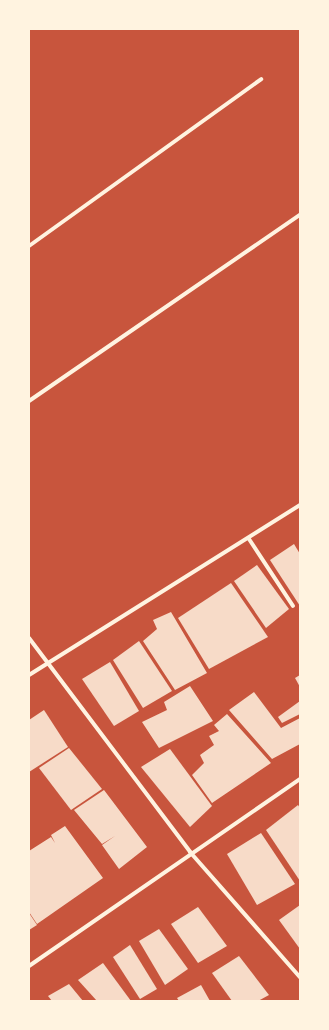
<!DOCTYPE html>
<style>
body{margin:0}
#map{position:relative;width:329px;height:1030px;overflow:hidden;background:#c8553d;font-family:"Zilla Slab",serif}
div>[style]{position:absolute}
.building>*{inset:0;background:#f7dbc8}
.minor>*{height:4px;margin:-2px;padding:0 2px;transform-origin:2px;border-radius:2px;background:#fff3e0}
span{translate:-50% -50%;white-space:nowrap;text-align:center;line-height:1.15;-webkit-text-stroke:3px #fff3e0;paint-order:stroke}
.frame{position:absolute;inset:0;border:30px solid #fff3e0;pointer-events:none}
</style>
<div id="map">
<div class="building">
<i style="clip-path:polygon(294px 544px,300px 554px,300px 606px,270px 560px)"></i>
<i style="clip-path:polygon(257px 565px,289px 609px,266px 628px,234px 581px)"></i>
<i style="clip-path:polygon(231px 583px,268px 637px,209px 669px,178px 618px)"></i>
<i style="clip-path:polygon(171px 612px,207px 673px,175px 690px,143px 641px,157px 629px,153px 620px)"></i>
<i style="clip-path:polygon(139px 641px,172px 691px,143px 708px,113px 660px)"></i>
<i style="clip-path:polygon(110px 662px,139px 711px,114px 726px,82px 679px)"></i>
<i style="clip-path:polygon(300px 675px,300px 687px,295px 678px)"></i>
<i style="clip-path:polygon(190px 686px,213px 721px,159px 748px,142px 722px,167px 710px,164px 702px)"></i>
<i style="clip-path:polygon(254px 692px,281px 728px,300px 718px,300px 744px,272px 759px,229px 710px)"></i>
<i style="clip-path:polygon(300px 701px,300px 714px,282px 723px,278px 717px)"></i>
<i style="clip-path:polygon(44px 710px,68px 747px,29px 772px,29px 720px)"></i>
<i style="clip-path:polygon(227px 714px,271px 763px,212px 803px,192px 775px,204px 763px,200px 755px,214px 745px,209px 736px,219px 731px,214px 725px)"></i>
<i style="clip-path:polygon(69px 748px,102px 789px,71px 810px,39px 768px)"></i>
<i style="clip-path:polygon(170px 749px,212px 806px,190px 827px,141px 767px)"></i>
<i style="clip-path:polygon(104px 790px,147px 847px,119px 869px,102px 845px,115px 836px,102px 844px,74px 810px)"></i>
<i style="clip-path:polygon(298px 805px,300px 808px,300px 881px,266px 830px)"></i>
<i style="clip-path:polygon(65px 826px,103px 878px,37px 924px,29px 912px,29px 851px,51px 837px,55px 843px,51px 835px)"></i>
<i style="clip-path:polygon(261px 833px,295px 884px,257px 905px,227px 854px)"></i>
<i style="clip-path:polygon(300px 905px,300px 949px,279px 920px)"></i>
<i style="clip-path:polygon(198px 907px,227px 946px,198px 963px,171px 924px)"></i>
<i style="clip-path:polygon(29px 913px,37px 925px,29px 930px)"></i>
<i style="clip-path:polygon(159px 929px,188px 969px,165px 985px,139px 941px)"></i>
<i style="clip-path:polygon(130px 945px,157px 989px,140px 999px,113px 957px)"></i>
<i style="clip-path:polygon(239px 956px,269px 995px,258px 1001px,232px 1001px,212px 973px)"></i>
<i style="clip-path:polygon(103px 963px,131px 1001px,97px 1001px,78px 980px)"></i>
<i style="clip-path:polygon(69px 984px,83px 1001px,52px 1001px,48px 996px)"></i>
<i style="clip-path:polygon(201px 985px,210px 1001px,179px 1001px,177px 998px)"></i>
</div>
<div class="minor">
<i style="left:29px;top:246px;width:286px;rotate:-35.7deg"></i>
<i style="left:29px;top:401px;width:329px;rotate:-34.5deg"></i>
<i style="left:249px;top:539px;width:80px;rotate:56.7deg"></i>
<i style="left:29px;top:638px;width:268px;rotate:53deg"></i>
<i style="left:190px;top:852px;width:167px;rotate:48.7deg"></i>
<i style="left:29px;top:675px;width:320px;rotate:-32.1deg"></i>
<i style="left:29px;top:966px;width:329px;rotate:-34.6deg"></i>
</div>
<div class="frame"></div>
</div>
